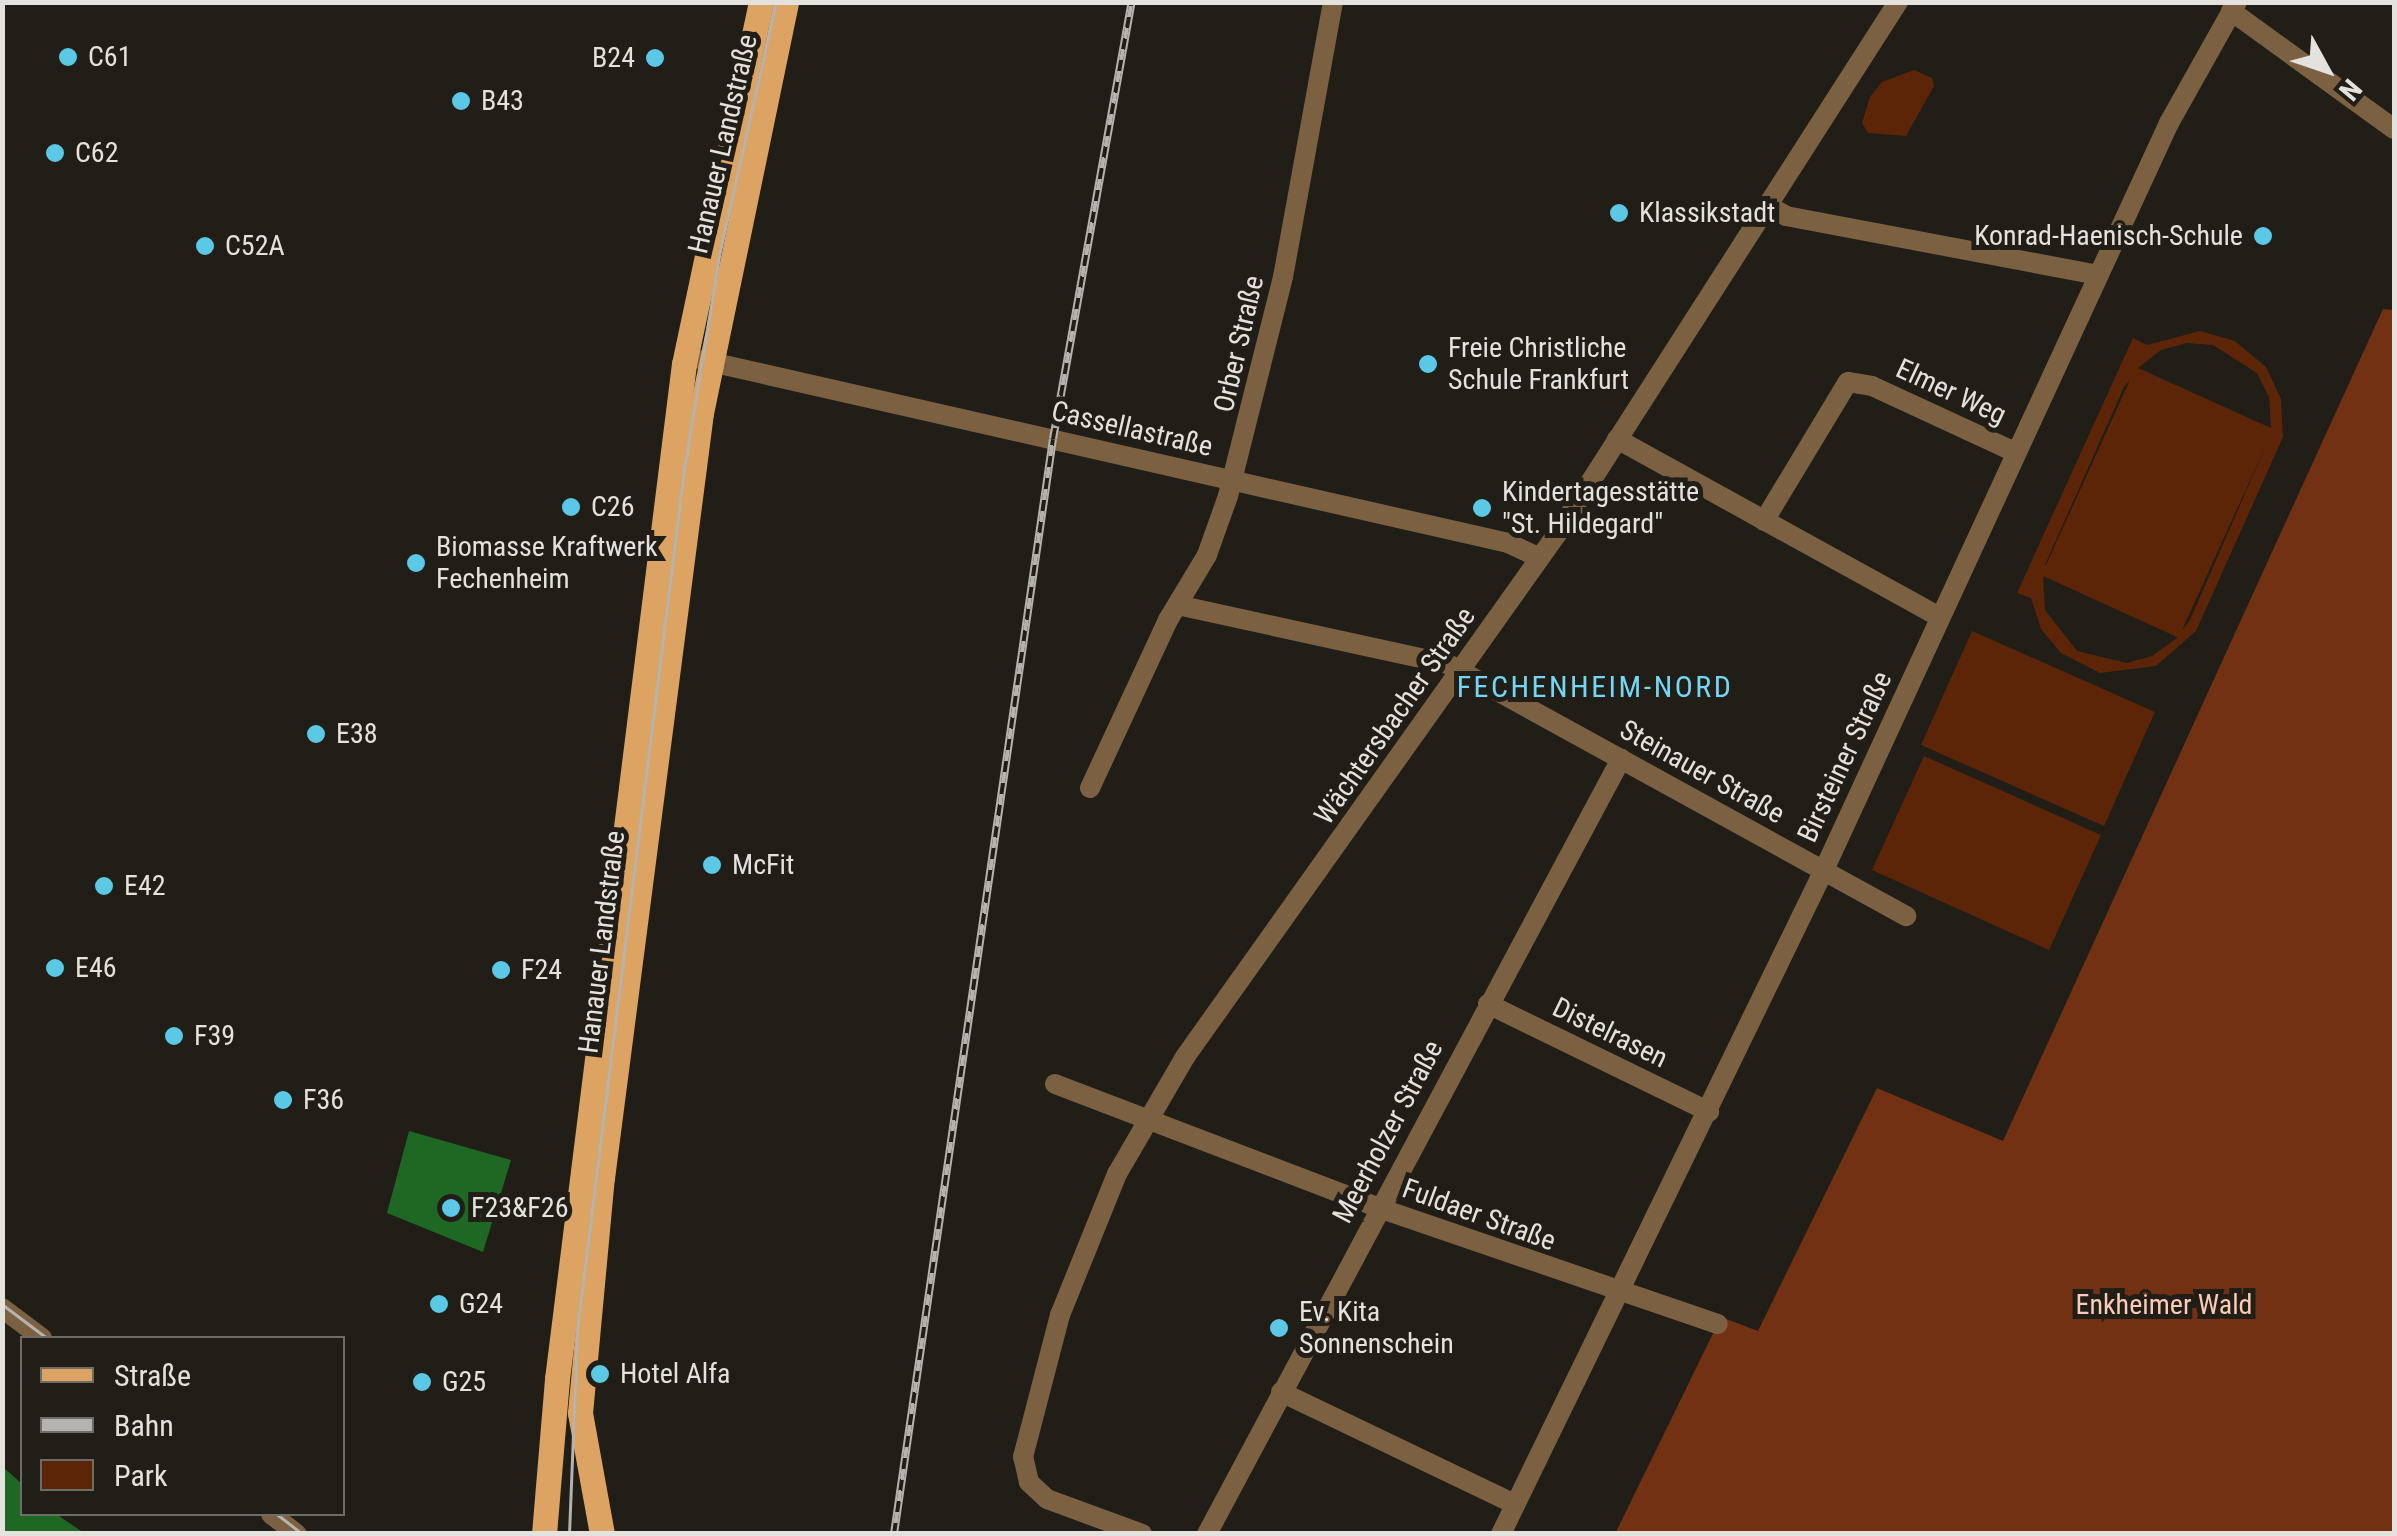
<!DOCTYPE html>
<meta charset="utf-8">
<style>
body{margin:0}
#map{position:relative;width:2397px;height:1536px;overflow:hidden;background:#201e17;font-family:"Roboto Condensed",sans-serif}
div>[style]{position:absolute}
.green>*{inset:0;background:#5d2507}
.forest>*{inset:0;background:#713112}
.water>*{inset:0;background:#1e6823}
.minor>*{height:20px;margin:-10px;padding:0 10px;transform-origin:10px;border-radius:10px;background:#7b6142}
.major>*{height:25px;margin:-12.5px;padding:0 12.5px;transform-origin:12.5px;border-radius:12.5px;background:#dca362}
.tram>*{height:2.5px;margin:-1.25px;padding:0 1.25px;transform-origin:1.25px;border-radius:1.25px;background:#b5b3ae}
.rail>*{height:8px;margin-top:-4px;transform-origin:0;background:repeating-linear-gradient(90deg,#201e17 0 11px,#b5b3ae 0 22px);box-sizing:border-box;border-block:2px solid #b5b3ae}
.dots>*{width:28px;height:28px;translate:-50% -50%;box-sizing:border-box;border:5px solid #201e17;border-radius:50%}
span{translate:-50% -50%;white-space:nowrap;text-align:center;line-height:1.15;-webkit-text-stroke:10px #201e17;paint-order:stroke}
.poi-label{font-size:28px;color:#e4e2dd}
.left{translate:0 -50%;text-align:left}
.right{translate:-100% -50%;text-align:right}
.street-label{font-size:28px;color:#e4e2dd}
.park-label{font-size:28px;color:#fcccb7}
.neighbourhood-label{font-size:30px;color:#75d6f3;letter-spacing:2.5px}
.frame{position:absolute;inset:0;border:5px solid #e4e2dd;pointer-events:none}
.legend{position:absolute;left:20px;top:1336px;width:325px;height:180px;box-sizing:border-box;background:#201e17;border:2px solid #6e6c66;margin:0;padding:12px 18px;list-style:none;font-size:30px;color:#e4e2dd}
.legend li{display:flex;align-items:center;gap:20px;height:50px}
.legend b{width:50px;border:2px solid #6e6c66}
.north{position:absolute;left:2277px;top:20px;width:100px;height:100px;-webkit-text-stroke:8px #201e17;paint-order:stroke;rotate:130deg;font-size:28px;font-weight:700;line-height:40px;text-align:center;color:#e4e2dd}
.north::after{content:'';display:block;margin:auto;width:35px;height:45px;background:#e4e2dd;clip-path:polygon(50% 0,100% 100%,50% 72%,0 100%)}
</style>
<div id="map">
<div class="green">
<i style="clip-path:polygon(1914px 70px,1932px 78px,1934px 86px,1906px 136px,1868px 133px,1862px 123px,1870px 97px,1882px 82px)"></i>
<i style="clip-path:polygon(evenodd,2200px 331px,2235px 341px,2266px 367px,2281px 399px,2283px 437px,2196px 631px,2156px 666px,2100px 673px,2061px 653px,2041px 629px,2031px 598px,2017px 593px,2133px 338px,2147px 345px,2200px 331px,2187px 343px,2213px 345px,2257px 373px,2269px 397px,2271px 428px,2138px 368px,2161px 350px,2187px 343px,2200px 331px,2130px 380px,2046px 565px,2045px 565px,2124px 387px,2130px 380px,2200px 331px,2267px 443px,2190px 620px,2183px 629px,2183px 628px,2267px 443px,2200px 331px,2043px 576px,2177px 637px,2177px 638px,2152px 656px,2127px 663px,2077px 651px,2045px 610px,2043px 576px)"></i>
<i style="clip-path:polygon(1972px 631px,2155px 712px,2104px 826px,1921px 745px)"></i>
<i style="clip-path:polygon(1924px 756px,2101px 835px,2049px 950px,1872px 870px)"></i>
</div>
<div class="forest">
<i style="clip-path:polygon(2383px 309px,2394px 310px,2394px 1533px,1615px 1534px,1721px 1317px,1758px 1331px,1877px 1088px,2003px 1141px)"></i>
</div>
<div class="water">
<i style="clip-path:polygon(409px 1131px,511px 1160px,483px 1252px,387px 1213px)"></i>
<i style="clip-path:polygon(3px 1467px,22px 1484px,22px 1514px,56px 1514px,84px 1533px,3px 1533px)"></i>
</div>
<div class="minor">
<i style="left:2231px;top:11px;width:201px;rotate:35.9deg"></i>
<i style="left:1769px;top:206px;width:20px;rotate:30deg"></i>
<i style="left:1786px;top:216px;width:317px;rotate:10.7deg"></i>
<i style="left:702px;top:360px;width:827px;rotate:12.79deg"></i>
<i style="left:1508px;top:543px;width:35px;rotate:25deg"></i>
<i style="left:1617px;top:439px;width:368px;rotate:28.9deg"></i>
<i style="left:1764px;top:521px;width:162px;rotate:-58.9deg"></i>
<i style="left:1848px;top:382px;width:24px;rotate:9deg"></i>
<i style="left:1872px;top:386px;width:157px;rotate:24.8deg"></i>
<i style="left:1182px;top:606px;width:272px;rotate:12.3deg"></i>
<i style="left:1448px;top:664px;width:523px;rotate:28.82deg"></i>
<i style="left:1090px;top:788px;width:185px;rotate:-65.1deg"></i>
<i style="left:1168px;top:620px;width:76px;rotate:-59deg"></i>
<i style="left:1207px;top:555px;width:63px;rotate:-70.4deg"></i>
<i style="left:1228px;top:496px;width:226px;rotate:-75.9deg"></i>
<i style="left:1283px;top:277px;width:280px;rotate:-79.7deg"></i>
<i style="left:1488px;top:1004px;width:246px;rotate:26deg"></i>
<i style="left:1055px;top:1084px;width:347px;rotate:20.9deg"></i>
<i style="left:1379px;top:1208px;width:358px;rotate:18.9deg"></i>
<i style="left:2px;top:1308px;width:50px;rotate:36.9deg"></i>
<i style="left:1281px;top:1392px;width:259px;rotate:25.6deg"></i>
<i style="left:271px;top:1514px;width:33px;rotate:38deg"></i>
<i style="left:1142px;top:1534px;width:101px;rotate:-159.8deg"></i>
<i style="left:1047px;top:1499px;width:25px;rotate:-137deg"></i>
<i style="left:1029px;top:1482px;width:26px;rotate:-103deg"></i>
<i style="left:1023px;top:1457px;width:147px;rotate:-75.4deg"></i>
<i style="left:1060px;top:1315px;width:152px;rotate:-68deg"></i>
<i style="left:1117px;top:1174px;width:135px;rotate:-59.8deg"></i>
<i style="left:1185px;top:1057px;width:642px;rotate:-54.58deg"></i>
<i style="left:1557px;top:534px;width:632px;rotate:-57.34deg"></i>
<i style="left:1207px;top:1534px;width:879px;rotate:-61.89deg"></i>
<i style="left:1501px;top:1534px;width:738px;rotate:-64.06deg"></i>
<i style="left:1824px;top:870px;width:823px;rotate:-65.21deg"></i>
<i style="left:2169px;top:123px;width:139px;rotate:-60.7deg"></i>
</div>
<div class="major">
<i style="left:544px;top:1534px;width:156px;rotate:-85.2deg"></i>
<i style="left:557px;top:1379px;width:1023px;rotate:-82.87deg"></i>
<i style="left:684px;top:364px;width:370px;rotate:-78deg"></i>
<i style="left:602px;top:1534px;width:123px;rotate:-100.3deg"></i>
<i style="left:580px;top:1413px;width:236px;rotate:-84.7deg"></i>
<i style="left:602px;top:1178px;width:771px;rotate:-82.63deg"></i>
<i style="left:701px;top:413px;width:420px;rotate:-78.3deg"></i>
</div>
<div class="tram">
<i style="left:2px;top:1304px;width:56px;rotate:37.1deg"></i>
<i style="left:277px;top:1514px;width:33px;rotate:38deg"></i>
<i style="left:569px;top:1534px;width:203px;rotate:-87.7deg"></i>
<i style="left:577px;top:1331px;width:868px;rotate:-82.92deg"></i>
<i style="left:684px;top:470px;width:217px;rotate:-80.7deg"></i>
<i style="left:719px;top:256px;width:260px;rotate:-77.4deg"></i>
</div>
<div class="rail">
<i style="left:894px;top:1534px;width:1106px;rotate:-81.74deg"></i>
<i style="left:1053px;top:439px;width:444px;rotate:-79.8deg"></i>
</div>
<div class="dots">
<i style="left:68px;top:57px;background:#5bc8e6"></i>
<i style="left:655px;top:58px;background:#5bc8e6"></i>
<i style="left:461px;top:101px;background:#5bc8e6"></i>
<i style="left:55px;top:153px;background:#5bc8e6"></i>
<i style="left:1619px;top:213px;background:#5bc8e6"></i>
<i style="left:2263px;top:236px;background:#5bc8e6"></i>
<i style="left:205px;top:246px;background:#5bc8e6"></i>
<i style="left:1428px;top:364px;background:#5bc8e6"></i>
<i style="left:571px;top:507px;background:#5bc8e6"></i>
<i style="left:1482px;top:508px;background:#5bc8e6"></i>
<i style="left:416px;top:563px;background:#5bc8e6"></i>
<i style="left:316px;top:734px;background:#5bc8e6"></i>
<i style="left:712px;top:865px;background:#5bc8e6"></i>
<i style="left:104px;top:886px;background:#5bc8e6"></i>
<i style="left:55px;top:968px;background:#5bc8e6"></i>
<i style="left:501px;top:970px;background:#5bc8e6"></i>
<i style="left:174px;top:1036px;background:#5bc8e6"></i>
<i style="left:283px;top:1100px;background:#5bc8e6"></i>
<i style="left:451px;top:1208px;background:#5bc8e6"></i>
<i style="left:439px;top:1304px;background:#5bc8e6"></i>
<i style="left:1279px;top:1328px;background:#5bc8e6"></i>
<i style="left:600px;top:1374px;background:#5bc8e6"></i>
<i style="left:422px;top:1382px;background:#5bc8e6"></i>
</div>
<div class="poi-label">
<span class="left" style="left:88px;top:57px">C61</span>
<span class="right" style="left:635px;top:58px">B24</span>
<span class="left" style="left:481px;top:101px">B43</span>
<span class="left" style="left:75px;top:153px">C62</span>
<span class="left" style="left:1639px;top:213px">Klassikstadt</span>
<span class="right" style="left:2243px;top:236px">Konrad-Haenisch-Schule</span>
<span class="left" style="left:225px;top:246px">C52A</span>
<span class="left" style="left:1448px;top:364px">Freie Christliche<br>Schule Frankfurt</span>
<span class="left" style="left:1502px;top:508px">Kindertagesstätte<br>"St. Hildegard"</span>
<span class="left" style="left:591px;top:507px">C26</span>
<span class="left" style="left:436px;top:563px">Biomasse Kraftwerk<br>Fechenheim</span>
<span class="left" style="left:336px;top:734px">E38</span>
<span class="left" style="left:732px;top:865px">McFit</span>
<span class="left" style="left:124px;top:886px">E42</span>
<span class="left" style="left:75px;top:968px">E46</span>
<span class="left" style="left:521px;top:970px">F24</span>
<span class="left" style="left:194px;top:1036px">F39</span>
<span class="left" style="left:303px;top:1100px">F36</span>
<span class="left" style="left:471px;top:1208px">F23&amp;F26</span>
<span class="left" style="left:459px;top:1304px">G24</span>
<span class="left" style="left:1299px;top:1328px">Ev. Kita<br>Sonnenschein</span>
<span class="left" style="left:620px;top:1374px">Hotel Alfa</span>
<span class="left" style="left:442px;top:1382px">G25</span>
</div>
<div class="street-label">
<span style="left:723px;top:144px;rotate:-77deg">Hanauer Landstraße</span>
<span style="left:1239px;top:344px;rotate:-77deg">Orber Straße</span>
<span style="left:1951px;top:392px;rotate:25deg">Elmer Weg</span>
<span style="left:1132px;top:429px;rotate:13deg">Cassellastraße</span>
<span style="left:1395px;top:716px;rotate:-55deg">Wächtersbacher Straße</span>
<span style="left:1845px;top:757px;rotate:-65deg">Birsteiner Straße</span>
<span style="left:1702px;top:772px;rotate:29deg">Steinauer Straße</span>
<span style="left:602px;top:942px;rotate:-83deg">Hanauer Landstraße</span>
<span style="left:1610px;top:1033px;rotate:26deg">Distelrasen</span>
<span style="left:1388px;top:1132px;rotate:-62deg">Meerholzer Straße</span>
<span style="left:1479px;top:1215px;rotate:20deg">Fuldaer Straße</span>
</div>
<div class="park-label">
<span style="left:2164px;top:1305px">Enkheimer Wald</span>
</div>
<div class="neighbourhood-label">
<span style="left:1595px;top:687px">FECHENHEIM-NORD</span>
</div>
<div class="frame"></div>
<ul class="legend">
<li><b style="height:12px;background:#dca362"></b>Straße</li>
<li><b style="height:12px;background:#b5b3ae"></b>Bahn</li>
<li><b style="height:28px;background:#5d2507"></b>Park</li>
</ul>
<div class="north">N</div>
</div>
